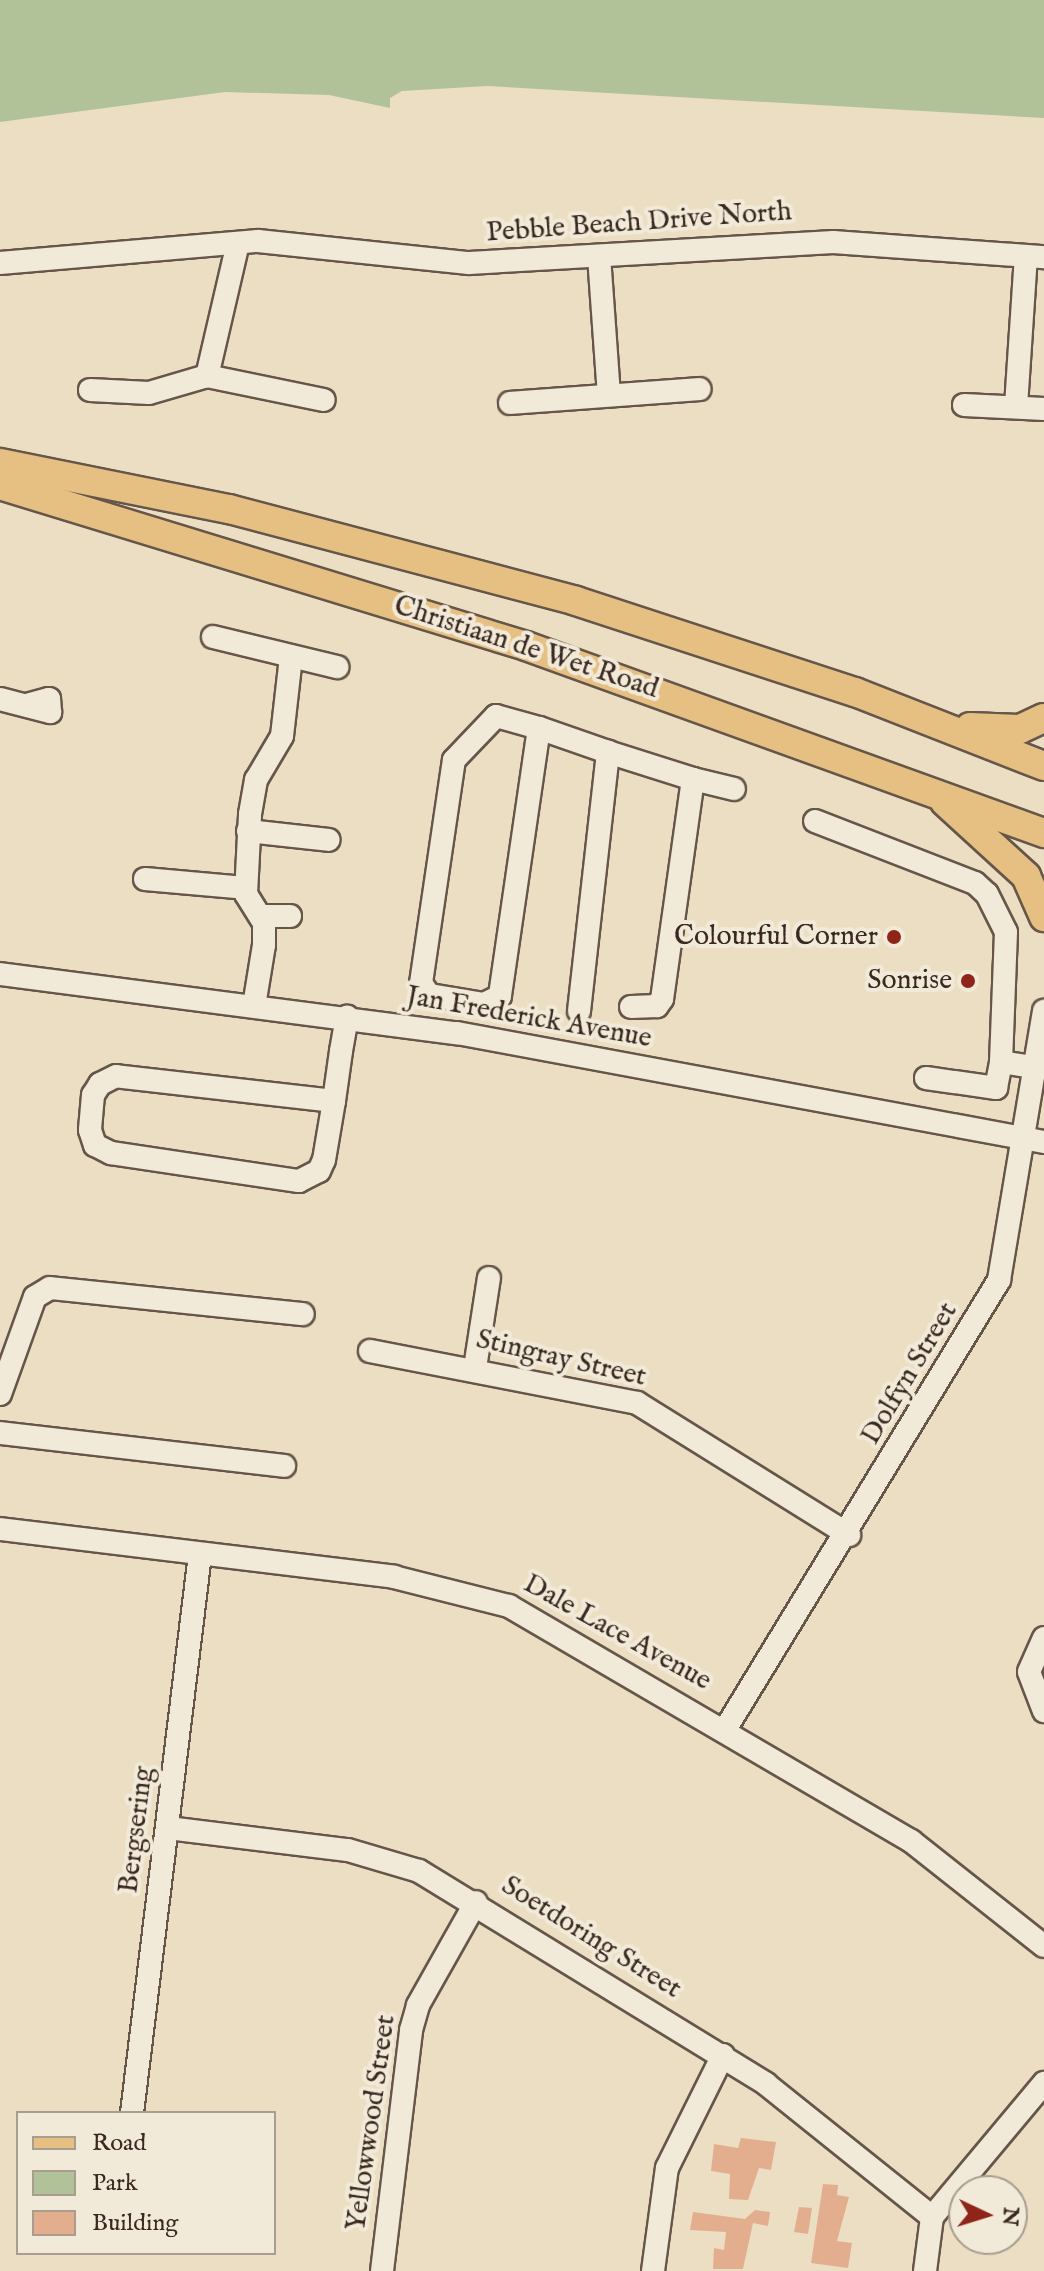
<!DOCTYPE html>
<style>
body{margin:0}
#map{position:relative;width:1044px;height:2271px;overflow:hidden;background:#ebdec3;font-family:"IM FELL English",serif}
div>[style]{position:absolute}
.green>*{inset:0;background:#b2c298}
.building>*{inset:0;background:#e3ae8e}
.roads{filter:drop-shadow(2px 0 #66564a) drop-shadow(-2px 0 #66564a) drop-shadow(0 2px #66564a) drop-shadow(0 -2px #66564a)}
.minor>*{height:22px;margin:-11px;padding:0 11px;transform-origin:11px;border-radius:11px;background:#f2ead8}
.major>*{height:28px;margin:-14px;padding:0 14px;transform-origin:14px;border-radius:14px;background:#e6bf82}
.dots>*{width:22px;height:22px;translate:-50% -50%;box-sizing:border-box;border:4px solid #f2ead8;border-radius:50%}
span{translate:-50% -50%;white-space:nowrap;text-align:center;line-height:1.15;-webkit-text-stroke:8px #f2ead8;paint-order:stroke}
.street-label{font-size:28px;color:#3a2921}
.poi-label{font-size:28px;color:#3a2921}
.right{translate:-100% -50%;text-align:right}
.legend{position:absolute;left:16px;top:2111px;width:260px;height:144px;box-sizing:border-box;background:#f2ead8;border:2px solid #a89d8f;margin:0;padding:10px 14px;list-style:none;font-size:24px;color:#3a2921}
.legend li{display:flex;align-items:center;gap:16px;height:40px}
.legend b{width:40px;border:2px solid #a89d8f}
.north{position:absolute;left:948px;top:2175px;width:80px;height:80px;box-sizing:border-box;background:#f2ead8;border:2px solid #a89d8f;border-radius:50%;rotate:94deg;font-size:22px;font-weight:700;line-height:32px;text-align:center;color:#3a2921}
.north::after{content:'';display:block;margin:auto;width:28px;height:36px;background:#8f2418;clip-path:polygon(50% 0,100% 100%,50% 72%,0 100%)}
</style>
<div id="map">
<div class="green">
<i style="clip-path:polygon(0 0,1044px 0,1044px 118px,487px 86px,402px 91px,390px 98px,390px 108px,329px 95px,225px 92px,0 122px)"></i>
</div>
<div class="building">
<i style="clip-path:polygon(741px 2138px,776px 2142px,771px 2170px,759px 2168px,748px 2200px,729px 2199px,730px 2174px,711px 2171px,714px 2144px,738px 2148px)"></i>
<i style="clip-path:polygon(823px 2184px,838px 2185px,837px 2195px,849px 2197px,837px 2241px,852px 2243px,848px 2268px,811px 2263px)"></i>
<i style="clip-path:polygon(799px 2207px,812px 2208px,808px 2234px,794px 2232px)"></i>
<i style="clip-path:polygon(755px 2210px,770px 2212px,768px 2226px,753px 2223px,743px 2269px,713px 2269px,714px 2248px,724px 2250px,726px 2232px,690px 2230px,693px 2212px,745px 2219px)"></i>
</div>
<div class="roads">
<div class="minor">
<i style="left:238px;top:243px;width:137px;rotate:103.1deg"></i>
<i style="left:207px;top:376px;width:119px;rotate:11.6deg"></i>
<i style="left:599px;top:256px;width:139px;rotate:85.9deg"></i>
<i style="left:0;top:263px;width:259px;rotate:-4.9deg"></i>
<i style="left:258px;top:241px;width:212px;rotate:6deg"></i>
<i style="left:469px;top:263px;width:365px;rotate:-3.3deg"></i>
<i style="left:833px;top:242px;width:212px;rotate:4.1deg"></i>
<i style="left:90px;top:390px;width:59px;rotate:2.9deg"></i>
<i style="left:149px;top:393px;width:60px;rotate:-16.3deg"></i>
<i style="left:510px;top:403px;width:190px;rotate:-4.2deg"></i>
<i style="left:964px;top:405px;width:80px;rotate:2.9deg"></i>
<i style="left:1016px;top:406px;width:150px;rotate:-86.2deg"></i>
<i style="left:213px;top:637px;width:128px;rotate:13.6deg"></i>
<i style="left:0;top:699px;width:52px;rotate:14.6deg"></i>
<i style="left:50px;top:712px;width:13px;rotate:-94deg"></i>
<i style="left:49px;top:699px;width:20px;rotate:165deg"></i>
<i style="left:539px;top:728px;width:271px;rotate:98.3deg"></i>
<i style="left:500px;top:996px;width:18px;rotate:153deg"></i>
<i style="left:484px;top:1004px;width:56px;rotate:-170.7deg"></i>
<i style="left:429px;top:995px;width:14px;rotate:-124deg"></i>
<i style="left:421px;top:983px;width:225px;rotate:-81.6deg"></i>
<i style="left:454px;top:760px;width:61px;rotate:-46.3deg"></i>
<i style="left:496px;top:716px;width:45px;rotate:15.6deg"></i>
<i style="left:539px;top:728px;width:73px;rotate:19.2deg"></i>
<i style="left:693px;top:779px;width:42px;rotate:13.7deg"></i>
<i style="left:815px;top:821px;width:172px;rotate:21.2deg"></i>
<i style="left:975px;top:883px;width:16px;rotate:43deg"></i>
<i style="left:987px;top:894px;width:42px;rotate:63.4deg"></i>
<i style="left:1006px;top:932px;width:130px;rotate:92.2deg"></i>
<i style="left:1001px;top:1062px;width:36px;rotate:9deg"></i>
<i style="left:248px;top:831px;width:81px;rotate:6.3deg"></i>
<i style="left:145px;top:879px;width:100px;rotate:5.1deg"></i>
<i style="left:260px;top:916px;width:30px"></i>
<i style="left:0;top:974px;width:461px;rotate:7.4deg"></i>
<i style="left:457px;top:1033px;width:597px;rotate:10.52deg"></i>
<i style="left:254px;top:1006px;width:62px;rotate:-80.7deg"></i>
<i style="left:264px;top:945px;width:22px;rotate:-90deg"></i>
<i style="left:264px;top:923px;width:34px;rotate:-122deg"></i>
<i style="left:246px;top:894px;width:80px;rotate:-87.1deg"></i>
<i style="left:250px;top:814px;width:35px;rotate:-80deg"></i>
<i style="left:256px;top:780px;width:51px;rotate:-59.4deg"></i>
<i style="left:282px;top:736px;width:80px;rotate:-83.5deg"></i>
<i style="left:579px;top:1011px;width:261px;rotate:-83.6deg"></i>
<i style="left:608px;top:752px;width:89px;rotate:17.6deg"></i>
<i style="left:693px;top:779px;width:222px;rotate:98deg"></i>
<i style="left:662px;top:999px;width:9px;rotate:126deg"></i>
<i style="left:657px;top:1006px;width:26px;rotate:178deg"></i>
<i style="left:926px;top:1078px;width:71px;rotate:8.1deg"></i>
<i style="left:996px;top:1088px;width:26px;rotate:-79deg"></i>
<i style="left:334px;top:1101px;width:219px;rotate:-173.5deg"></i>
<i style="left:116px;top:1076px;width:18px;rotate:153deg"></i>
<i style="left:100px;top:1084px;width:13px;rotate:122deg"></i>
<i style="left:93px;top:1095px;width:35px;rotate:95deg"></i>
<i style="left:90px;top:1130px;width:16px;rotate:72deg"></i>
<i style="left:95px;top:1145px;width:18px;rotate:27deg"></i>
<i style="left:111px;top:1153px;width:190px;rotate:8.5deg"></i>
<i style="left:299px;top:1181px;width:22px;rotate:-27deg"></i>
<i style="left:319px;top:1171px;width:12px;rotate:-66deg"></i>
<i style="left:324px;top:1160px;width:60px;rotate:-80.4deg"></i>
<i style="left:334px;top:1101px;width:50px;rotate:-82deg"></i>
<i style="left:341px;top:1051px;width:35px;rotate:-80deg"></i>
<i style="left:370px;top:1351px;width:272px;rotate:11deg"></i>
<i style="left:637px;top:1403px;width:250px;rotate:31.9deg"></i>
<i style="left:475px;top:1368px;width:91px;rotate:-81.2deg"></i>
<i style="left:0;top:1394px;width:103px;rotate:-70.2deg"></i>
<i style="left:35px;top:1297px;width:17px;rotate:-31deg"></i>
<i style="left:50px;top:1288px;width:254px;rotate:5.9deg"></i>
<i style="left:0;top:1433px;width:286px;rotate:6.6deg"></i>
<i style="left:0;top:1529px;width:397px;rotate:6.9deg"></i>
<i style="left:394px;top:1577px;width:119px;rotate:14.2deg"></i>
<i style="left:509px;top:1606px;width:466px;rotate:30.3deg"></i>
<i style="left:911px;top:1841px;width:169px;rotate:38.3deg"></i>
<i style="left:1044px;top:1638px;width:37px;rotate:114deg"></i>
<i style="left:1029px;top:1672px;width:42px;rotate:69deg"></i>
<i style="left:726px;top:1728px;width:525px;rotate:-58.64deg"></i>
<i style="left:999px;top:1280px;width:273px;rotate:-80.5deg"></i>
<i style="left:168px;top:1828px;width:181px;rotate:7deg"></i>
<i style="left:348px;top:1850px;width:74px;rotate:16.5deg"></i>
<i style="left:419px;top:1871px;width:407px;rotate:31.5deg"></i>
<i style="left:766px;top:2084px;width:213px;rotate:38.7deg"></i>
<i style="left:132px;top:2113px;width:563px;rotate:-83.06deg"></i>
<i style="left:382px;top:2271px;width:243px;rotate:-83.1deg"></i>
<i style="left:411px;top:2030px;width:26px;rotate:-74deg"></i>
<i style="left:418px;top:2005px;width:118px;rotate:-60.6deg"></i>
<i style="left:653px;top:2271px;width:104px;rotate:-82.3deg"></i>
<i style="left:667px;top:2168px;width:126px;rotate:-63.6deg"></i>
<i style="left:925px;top:2271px;width:54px;rotate:-82.6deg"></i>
<i style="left:932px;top:2217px;width:175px;rotate:-50.1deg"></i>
</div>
<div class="major">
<i style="left:0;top:463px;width:234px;rotate:11.4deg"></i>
<i style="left:229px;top:509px;width:359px;rotate:14.8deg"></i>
<i style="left:576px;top:601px;width:293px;rotate:18.1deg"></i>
<i style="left:855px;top:692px;width:203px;rotate:21.4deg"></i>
<i style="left:0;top:485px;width:550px;rotate:17.02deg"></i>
<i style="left:526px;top:646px;width:551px;rotate:19.85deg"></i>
<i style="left:970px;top:727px;width:50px;rotate:2.3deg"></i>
<i style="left:1020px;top:729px;width:26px;rotate:-25deg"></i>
<i style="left:945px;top:802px;width:110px;rotate:42.4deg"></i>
<i style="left:1026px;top:876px;width:45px;rotate:66.3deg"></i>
</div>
</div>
<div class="dots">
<i style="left:894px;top:937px;background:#8f2418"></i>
<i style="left:968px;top:981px;background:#8f2418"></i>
</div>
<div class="street-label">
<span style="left:639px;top:223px;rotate:-4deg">Pebble Beach Drive North</span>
<span style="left:526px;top:648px;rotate:18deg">Christiaan de Wet Road</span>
<span style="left:529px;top:1018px;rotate:10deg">Jan Frederick Avenue</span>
<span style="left:561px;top:1359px;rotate:13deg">Stingray Street</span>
<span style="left:910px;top:1374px;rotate:-59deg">Dolfyn Street</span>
<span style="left:617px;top:1633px;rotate:29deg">Dale Lace Avenue</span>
<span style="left:137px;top:1830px;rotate:-83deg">Bergsering</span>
<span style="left:591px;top:1938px;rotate:32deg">Soetdoring Street</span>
<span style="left:372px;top:2123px;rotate:-82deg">Yellowwood Street</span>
</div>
<div class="poi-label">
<span class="right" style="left:878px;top:937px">Colourful Corner</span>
<span class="right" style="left:952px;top:981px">Sonrise</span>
</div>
<ul class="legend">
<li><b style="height:10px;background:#e6bf82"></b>Road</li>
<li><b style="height:22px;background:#b2c298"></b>Park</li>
<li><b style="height:22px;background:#e3ae8e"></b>Building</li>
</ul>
<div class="north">N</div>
</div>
